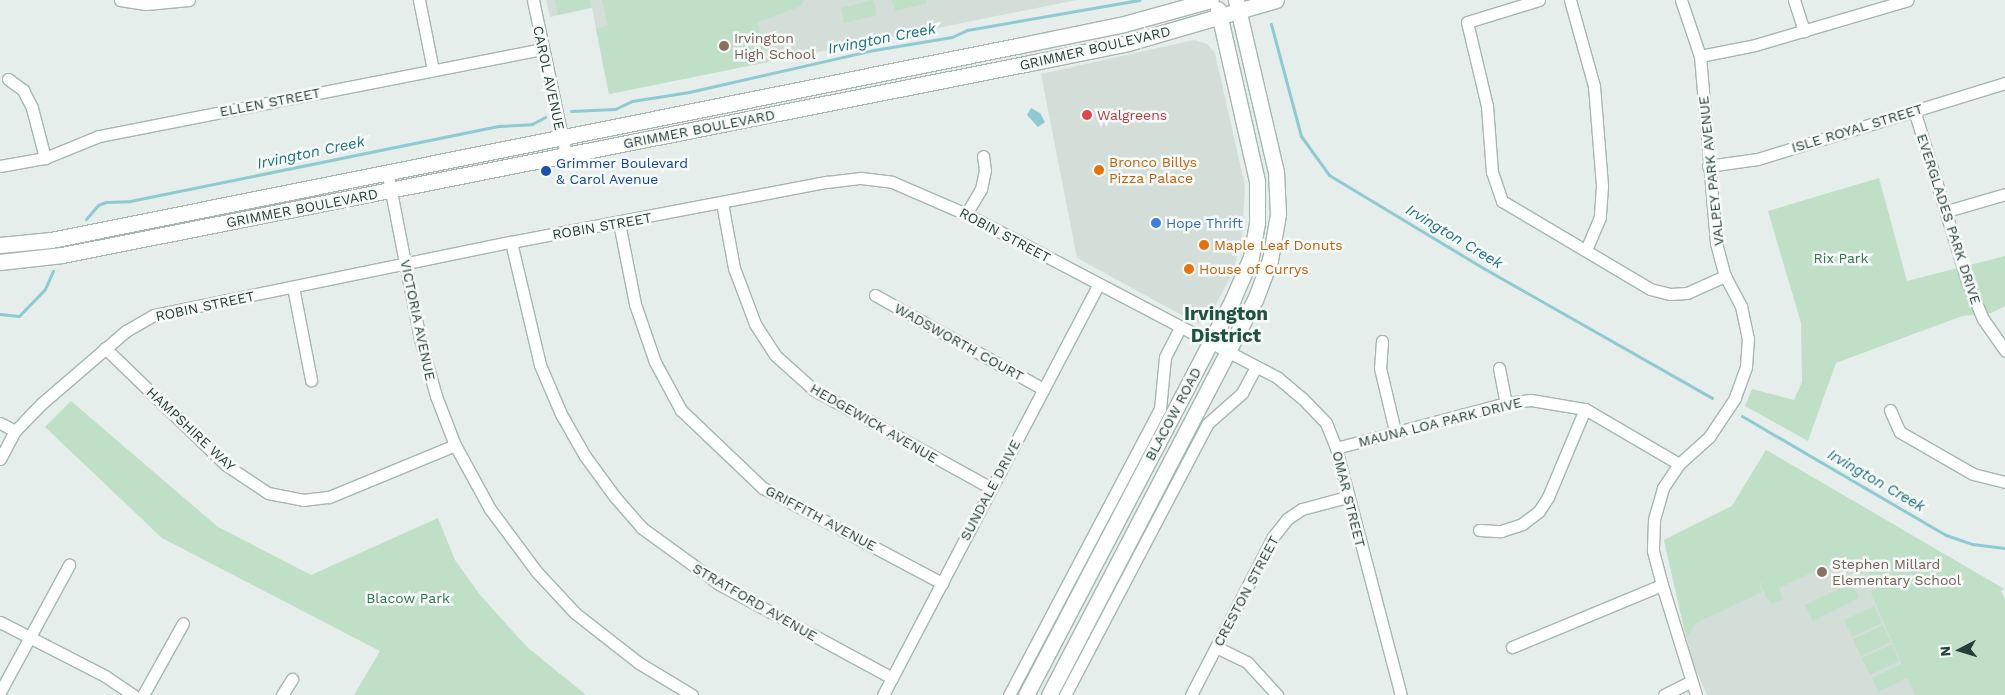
<!DOCTYPE html>
<style>
body{margin:0}
#map{position:relative;width:2005px;height:695px;overflow:hidden;background:#e5eeea;font-family:"Work Sans",sans-serif}
div>[style]{position:absolute}
.built>*{inset:0;background:#d3ded9}
.green>*{inset:0;background:#bfdfc6}
.water>*{inset:0;background:#8fcad2}
.stream>*{height:3px;margin:-1.5px;padding:0 1.5px;transform-origin:1.5px;border-radius:1.5px;background:#8fcad2}
.roads{filter:drop-shadow(1px 0 #a7b6b1) drop-shadow(-1px 0 #a7b6b1) drop-shadow(0 1px #a7b6b1) drop-shadow(0 -1px #a7b6b1)}
.street>*{height:11px;margin:-5.5px;padding:0 5.5px;transform-origin:5.5px;border-radius:5.5px;background:#fff}
.secondary>*{height:15px;margin:-7.5px;padding:0 7.5px;transform-origin:7.5px;border-radius:7.5px;background:#fff}
.dots>*{width:14px;height:14px;translate:-50% -50%;box-sizing:border-box;border:2px solid #f6faf8;border-radius:50%}
span{translate:-50% -50%;white-space:nowrap;text-align:center;line-height:1.15;-webkit-text-stroke:5px #f6faf8;paint-order:stroke}
.education-label{font-size:14px;color:#785e54}
.left{translate:0 -50%;text-align:left}
.street-label{font-size:14px;color:#244038}
.health-label{font-size:14px;color:#be3a42}
.food-label{font-size:14px;color:#c56008}
.transit-label{font-size:14px;color:#164399}
.shop-label{font-size:14px;color:#366cbe}
.park-label{font-size:14px;color:#2f7748}
.water-label{font-size:15px;color:#1e707c;font-style:italic}
.district-label{font-size:19px;color:#205244;font-weight:700}
.north{position:absolute;left:1935px;top:625px;width:50px;height:50px;-webkit-text-stroke:4px #f6faf8;paint-order:stroke;rotate:265deg;font-size:14px;font-weight:700;line-height:20px;text-align:center;color:#244038}
.north::after{content:'';display:block;margin:auto;width:18px;height:22px;background:#244038;clip-path:polygon(50% 0,100% 100%,50% 72%,0 100%)}
</style>
<div id="map">
<div class="built">
<i style="clip-path:polygon(546px 0,1077px 0,609px 94px,592px 8px,550px 17px)"></i>
<i style="clip-path:polygon(1194px 40px,1207px 44px,1215px 53px,1245px 186px,1242px 239px,1232px 274px,1208px 320px,1198px 324px,1077px 258px,1041px 74px)"></i>
<i style="clip-path:polygon(1766px 450px,2004px 589px,2001px 591px,2005px 600px,2005px 695px,1707px 695px,1692px 661px,1664px 540px,1732px 506px)"></i>
</div>
<div class="green">
<i style="clip-path:polygon(555px 0,590px 0,592px 7px,558px 15px)"></i>
<i style="clip-path:polygon(602px 0,804px 0,801px 6px,757px 23px,768px 62px,609px 94px,596px 29px,608px 26px)"></i>
<i style="clip-path:polygon(873px 0,877px 15px,844px 23px,841px 8px)"></i>
<i style="clip-path:polygon(892px 0,927px 0,927px 3px,895px 11px)"></i>
<i style="clip-path:polygon(1879px 178px,1907px 281px,2005px 256px,2005px 306px,1991px 313px,1962px 316px,1836px 363px,1808px 441px,1745px 406px,1752px 389px,1794px 400px,1802px 382px,1801px 323px,1768px 211px)"></i>
<i style="clip-path:polygon(71px 401px,218px 527px,311px 575px,438px 518px,455px 560px,481px 596px,527px 647px,586px 695px,354px 695px,380px 651px,162px 538px,45px 427px)"></i>
<i style="clip-path:polygon(1766px 450px,2004px 589px,2001px 591px,2005px 600px,2005px 695px,1915px 695px,1871px 593px,1876px 589px,1868px 571px,1855px 577px,1845px 557px,1779px 588px,1783px 599px,1771px 604px,1760px 585px,1767px 581px,1759px 584px,1762px 592px,1696px 623px,1686px 638px,1664px 540px,1732px 506px)"></i>
<i style="clip-path:polygon(1852px 583px,1859px 598px,1813px 621px,1805px 605px)"></i>
<i style="clip-path:polygon(1874px 606px,1882px 623px,1852px 637px,1844px 620px)"></i>
<i style="clip-path:polygon(1883px 625px,1891px 642px,1861px 656px,1853px 639px)"></i>
<i style="clip-path:polygon(1892px 644px,1899px 661px,1870px 675px,1862px 658px)"></i>
<i style="clip-path:polygon(1901px 664px,1908px 678px,1878px 692px,1872px 678px)"></i>
</div>
<div class="water">
<i style="clip-path:polygon(1031px 108px,1040px 113px,1045px 122px,1038px 127px,1027px 115px)"></i>
</div>
<div class="stream">
<i style="left:1271px;top:24px;width:116px;rotate:75deg"></i>
<i style="left:1301px;top:136px;width:48px;rotate:54.3deg"></i>
<i style="left:1329px;top:175px;width:182px;rotate:31.1deg"></i>
<i style="left:1485px;top:269px;width:261px;rotate:29.6deg"></i>
<i style="left:571px;top:111px;width:44px;rotate:-2.6deg"></i>
<i style="left:615px;top:109px;width:19px;rotate:-25deg"></i>
<i style="left:632px;top:101px;width:58px;rotate:-9deg"></i>
<i style="left:689px;top:92px;width:190px;rotate:-12.8deg"></i>
<i style="left:874px;top:50px;width:79px;rotate:-9.5deg"></i>
<i style="left:952px;top:37px;width:17px;rotate:-25deg"></i>
<i style="left:967px;top:30px;width:175px;rotate:-9.9deg"></i>
<i style="left:86px;top:219px;width:18px;rotate:-49deg"></i>
<i style="left:98px;top:205px;width:9px;rotate:-21deg"></i>
<i style="left:106px;top:202px;width:24px;rotate:-2deg"></i>
<i style="left:130px;top:201px;width:377px;rotate:-11.5deg"></i>
<i style="left:499px;top:126px;width:33px;rotate:-3deg"></i>
<i style="left:532px;top:124px;width:15px;rotate:-28deg"></i>
<i style="left:0;top:314px;width:19px;rotate:6deg"></i>
<i style="left:19px;top:316px;width:37px;rotate:-46deg"></i>
<i style="left:45px;top:289px;width:20px;rotate:-66deg"></i>
<i style="left:1742px;top:416px;width:236px;rotate:30.3deg"></i>
<i style="left:1946px;top:535px;width:28px;rotate:19deg"></i>
<i style="left:1972px;top:544px;width:33px;rotate:7deg"></i>
</div>
<div class="roads">
<div class="street">
<i style="left:120px;top:0;width:26px;rotate:9deg"></i>
<i style="left:146px;top:4px;width:43px;rotate:-5.3deg"></i>
<i style="left:419px;top:0;width:71px;rotate:78.7deg"></i>
<i style="left:533px;top:0;width:158px;rotate:78deg"></i>
<i style="left:1539px;top:0;width:75px;rotate:163deg"></i>
<i style="left:1467px;top:22px;width:86px;rotate:76.6deg"></i>
<i style="left:1487px;top:106px;width:66px;rotate:85.7deg"></i>
<i style="left:1492px;top:172px;width:31px;rotate:71deg"></i>
<i style="left:1502px;top:201px;width:172px;rotate:30.7deg"></i>
<i style="left:1650px;top:289px;width:21px;rotate:14deg"></i>
<i style="left:1670px;top:294px;width:17px;rotate:-3deg"></i>
<i style="left:1687px;top:293px;width:42px;rotate:-24.1deg"></i>
<i style="left:1570px;top:0;width:89px;rotate:74.4deg"></i>
<i style="left:1594px;top:86px;width:100px;rotate:85.4deg"></i>
<i style="left:1602px;top:186px;width:31px;rotate:94deg"></i>
<i style="left:1600px;top:217px;width:36px;rotate:113deg"></i>
<i style="left:1681px;top:0;width:59px;rotate:71.3deg"></i>
<i style="left:1700px;top:56px;width:188px;rotate:85.1deg"></i>
<i style="left:1716px;top:243px;width:34px;rotate:75deg"></i>
<i style="left:1725px;top:276px;width:34px;rotate:62deg"></i>
<i style="left:1741px;top:306px;width:33px;rotate:78deg"></i>
<i style="left:1748px;top:338px;width:29px;rotate:94deg"></i>
<i style="left:1746px;top:367px;width:33px;rotate:110deg"></i>
<i style="left:1735px;top:398px;width:47px;rotate:123.7deg"></i>
<i style="left:1709px;top:437px;width:40px;rotate:138deg"></i>
<i style="left:1679px;top:464px;width:29px;rotate:124deg"></i>
<i style="left:1663px;top:488px;width:33px;rotate:106deg"></i>
<i style="left:1654px;top:520px;width:31px;rotate:92deg"></i>
<i style="left:1653px;top:551px;width:35px;rotate:75deg"></i>
<i style="left:1662px;top:585px;width:115px;rotate:72.8deg"></i>
<i style="left:1794px;top:0;width:33px;rotate:72deg"></i>
<i style="left:1700px;top:56px;width:56px;rotate:-11.3deg"></i>
<i style="left:1755px;top:45px;width:159px;rotate:-16.4deg"></i>
<i style="left:8px;top:79px;width:19px;rotate:36deg"></i>
<i style="left:23px;top:90px;width:20px;rotate:63deg"></i>
<i style="left:32px;top:108px;width:52px;rotate:75.4deg"></i>
<i style="left:1914px;top:110px;width:179px;rotate:72.8deg"></i>
<i style="left:1967px;top:281px;width:41px;rotate:67.2deg"></i>
<i style="left:1983px;top:319px;width:39px;rotate:55deg"></i>
<i style="left:0;top:166px;width:46px;rotate:-10.1deg"></i>
<i style="left:45px;top:158px;width:58px;rotate:-22.2deg"></i>
<i style="left:99px;top:136px;width:452px;rotate:-11.1deg"></i>
<i style="left:1708px;top:166px;width:50px;rotate:-8deg"></i>
<i style="left:1758px;top:159px;width:258px;rotate:-17.1deg"></i>
<i style="left:387px;top:171px;width:171px;rotate:78.9deg"></i>
<i style="left:420px;top:339px;width:59px;rotate:74.3deg"></i>
<i style="left:436px;top:396px;width:53px;rotate:68.8deg"></i>
<i style="left:455px;top:445px;width:73px;rotate:61.3deg"></i>
<i style="left:490px;top:509px;width:77px;rotate:53.4deg"></i>
<i style="left:536px;top:571px;width:57px;rotate:47.1deg"></i>
<i style="left:575px;top:613px;width:81px;rotate:38deg"></i>
<i style="left:639px;top:663px;width:62px;rotate:31.1deg"></i>
<i style="left:722px;top:203px;width:66px;rotate:79.5deg"></i>
<i style="left:734px;top:268px;width:60px;rotate:69.4deg"></i>
<i style="left:755px;top:324px;width:37px;rotate:57deg"></i>
<i style="left:775px;top:355px;width:52px;rotate:41.9deg"></i>
<i style="left:814px;top:390px;width:202px;rotate:29deg"></i>
<i style="left:1947px;top:211px;width:60px;rotate:-16.3deg"></i>
<i style="left:966px;top:214px;width:29px;rotate:-59deg"></i>
<i style="left:981px;top:189px;width:19px;rotate:-78deg"></i>
<i style="left:985px;top:170px;width:14px;rotate:-98deg"></i>
<i style="left:619px;top:223px;width:83px;rotate:78.8deg"></i>
<i style="left:635px;top:304px;width:61px;rotate:71deg"></i>
<i style="left:655px;top:362px;width:55px;rotate:61.6deg"></i>
<i style="left:681px;top:410px;width:113px;rotate:43.6deg"></i>
<i style="left:763px;top:488px;width:203px;rotate:28deg"></i>
<i style="left:511px;top:242px;width:126px;rotate:76.7deg"></i>
<i style="left:540px;top:365px;width:53px;rotate:66.8deg"></i>
<i style="left:561px;top:414px;width:48px;rotate:60.3deg"></i>
<i style="left:585px;top:456px;width:51px;rotate:53.8deg"></i>
<i style="left:615px;top:497px;width:41px;rotate:48.9deg"></i>
<i style="left:642px;top:528px;width:95px;rotate:36deg"></i>
<i style="left:719px;top:584px;width:197px;rotate:28.5deg"></i>
<i style="left:293px;top:287px;width:95px;rotate:79deg"></i>
<i style="left:875px;top:295px;width:193px;rotate:29.2deg"></i>
<i style="left:1382px;top:341px;width:27px;rotate:94deg"></i>
<i style="left:1380px;top:368px;width:65px;rotate:76.6deg"></i>
<i style="left:105px;top:348px;width:168px;rotate:44deg"></i>
<i style="left:226px;top:465px;width:50px;rotate:33.7deg"></i>
<i style="left:268px;top:493px;width:36px;rotate:11deg"></i>
<i style="left:303px;top:500px;width:26px;rotate:-7deg"></i>
<i style="left:329px;top:497px;width:136px;rotate:-22.4deg"></i>
<i style="left:1499px;top:368px;width:36px;rotate:79deg"></i>
<i style="left:1890px;top:410px;width:24px;rotate:66deg"></i>
<i style="left:1900px;top:432px;width:84px;rotate:29.9deg"></i>
<i style="left:1973px;top:474px;width:33px;rotate:14deg"></i>
<i style="left:0;top:423px;width:17px;rotate:28deg"></i>
<i style="left:1336px;top:448px;width:176px;rotate:-14.8deg"></i>
<i style="left:1506px;top:403px;width:25px;rotate:-7deg"></i>
<i style="left:1531px;top:400px;width:55px;rotate:9.5deg"></i>
<i style="left:1585px;top:409px;width:109px;rotate:30.3deg"></i>
<i style="left:0;top:459px;width:32px;rotate:-62deg"></i>
<i style="left:15px;top:431px;width:37px;rotate:-46deg"></i>
<i style="left:41px;top:404px;width:112px;rotate:-40.7deg"></i>
<i style="left:126px;top:331px;width:32px;rotate:-30deg"></i>
<i style="left:154px;top:315px;width:364px;rotate:-11.6deg"></i>
<i style="left:511px;top:242px;width:322px;rotate:-10.8deg"></i>
<i style="left:827px;top:182px;width:34px;rotate:-7deg"></i>
<i style="left:861px;top:178px;width:31px;rotate:7deg"></i>
<i style="left:892px;top:182px;width:81px;rotate:23.4deg"></i>
<i style="left:966px;top:214px;width:352px;rotate:27.7deg"></i>
<i style="left:1278px;top:378px;width:31px;rotate:40deg"></i>
<i style="left:1302px;top:398px;width:35px;rotate:46deg"></i>
<i style="left:1326px;top:423px;width:27px;rotate:68deg"></i>
<i style="left:1336px;top:448px;width:255px;rotate:75.3deg"></i>
<i style="left:1479px;top:530px;width:22px;rotate:3deg"></i>
<i style="left:1501px;top:531px;width:22px;rotate:-18deg"></i>
<i style="left:1522px;top:524px;width:21px;rotate:-37deg"></i>
<i style="left:1539px;top:511px;width:17px;rotate:-57deg"></i>
<i style="left:1548px;top:497px;width:95px;rotate:-67.2deg"></i>
<i style="left:0;top:622px;width:118px;rotate:27.2deg"></i>
<i style="left:105px;top:676px;width:34px;rotate:34deg"></i>
<i style="left:1216px;top:647px;width:34px;rotate:26deg"></i>
<i style="left:1247px;top:662px;width:45px;rotate:47.7deg"></i>
<i style="left:1512px;top:647px;width:162px;rotate:-22.5deg"></i>
<i style="left:0;top:692px;width:145px;rotate:-61.5deg"></i>
<i style="left:143px;top:695px;width:82px;rotate:-60.9deg"></i>
<i style="left:282px;top:695px;width:19px;rotate:-58deg"></i>
<i style="left:883px;top:695px;width:463px;rotate:-62.3deg"></i>
<i style="left:1009px;top:695px;width:323px;rotate:-62.2deg"></i>
<i style="left:1160px;top:409px;width:52px;rotate:-84.5deg"></i>
<i style="left:1165px;top:357px;width:34px;rotate:-63deg"></i>
<i style="left:1065px;top:695px;width:306px;rotate:-62.3deg"></i>
<i style="left:1207px;top:424px;width:47px;rotate:-41.5deg"></i>
<i style="left:1242px;top:393px;width:30px;rotate:-62deg"></i>
<i style="left:1191px;top:695px;width:178px;rotate:-62.6deg"></i>
<i style="left:1273px;top:537px;width:23px;rotate:-52deg"></i>
<i style="left:1287px;top:519px;width:18px;rotate:-34deg"></i>
<i style="left:1302px;top:509px;width:47px;rotate:-14.9deg"></i>
<i style="left:1664px;top:695px;width:29px;rotate:-27deg"></i>
</div>
<div class="secondary">
<i style="left:0;top:245px;width:51px;rotate:-5.6deg"></i>
<i style="left:51px;top:240px;width:985px;rotate:-11.36deg"></i>
<i style="left:1017px;top:46px;width:109px;rotate:-11.6deg"></i>
<i style="left:1124px;top:24px;width:90px;rotate:-15.4deg"></i>
<i style="left:0;top:262px;width:62px;rotate:-6.4deg"></i>
<i style="left:62px;top:255px;width:982px;rotate:-11.22deg"></i>
<i style="left:1025px;top:64px;width:105px;rotate:-11.5deg"></i>
<i style="left:1128px;top:43px;width:154px;rotate:-16.2deg"></i>
<i style="left:1026px;top:695px;width:445px;rotate:-62.4deg"></i>
<i style="left:1232px;top:301px;width:48px;rotate:-66.6deg"></i>
<i style="left:1251px;top:257px;width:36px;rotate:-80deg"></i>
<i style="left:1257px;top:222px;width:41px;rotate:-90deg"></i>
<i style="left:1257px;top:181px;width:176px;rotate:-102.8deg"></i>
<i style="left:1049px;top:695px;width:445px;rotate:-62.5deg"></i>
<i style="left:1255px;top:300px;width:43px;rotate:-69.4deg"></i>
<i style="left:1270px;top:260px;width:47px;rotate:-80.1deg"></i>
<i style="left:1278px;top:214px;width:42px;rotate:-92.7deg"></i>
<i style="left:1276px;top:172px;width:177px;rotate:-103.1deg"></i>
</div>
</div>
<div class="dots">
<i style="left:724px;top:46px;background:#8d6e63"></i>
<i style="left:1087px;top:115px;background:#e0444e"></i>
<i style="left:1099px;top:170px;background:#e8710a"></i>
<i style="left:546px;top:171px;background:#1a4fb4"></i>
<i style="left:1156px;top:223px;background:#3f7fe0"></i>
<i style="left:1204px;top:245px;background:#e8710a"></i>
<i style="left:1189px;top:269px;background:#e8710a"></i>
<i style="left:1822px;top:572px;background:#8d6e63"></i>
</div>
<div class="education-label">
<span class="left" style="left:734px;top:46px">Irvington<br>High School</span>
<span class="left" style="left:1832px;top:572px">Stephen Millard<br>Elementary School</span>
</div>
<div class="street-label">
<span style="left:1095px;top:48px;rotate:-13deg">GRIMMER BOULEVARD</span>
<span style="left:549px;top:78px;rotate:78deg">CAROL AVENUE</span>
<span style="left:270px;top:102px;rotate:-11deg">ELLEN STREET</span>
<span style="left:1857px;top:128px;rotate:-17deg">ISLE ROYAL STREET</span>
<span style="left:699px;top:129px;rotate:-11deg">GRIMMER BOULEVARD</span>
<span style="left:1711px;top:171px;rotate:-96deg">VALPEY PARK AVENUE</span>
<span style="left:302px;top:208px;rotate:-11deg">GRIMMER BOULEVARD</span>
<span style="left:1949px;top:219px;rotate:72deg">EVERGLADES PARK DRIVE</span>
<span style="left:602px;top:226px;rotate:-10deg">ROBIN STREET</span>
<span style="left:1005px;top:235px;rotate:28deg">ROBIN STREET</span>
<span style="left:205px;top:306px;rotate:-12deg">ROBIN STREET</span>
<span style="left:418px;top:320px;rotate:78deg">VICTORIA AVENUE</span>
<span style="left:959px;top:342px;rotate:29deg">WADSWORTH COURT</span>
<span style="left:1173px;top:414px;rotate:-62deg">BLACOW ROAD</span>
<span style="left:1440px;top:422px;rotate:-14deg">MAUNA LOA PARK DRIVE</span>
<span style="left:874px;top:423px;rotate:30deg">HEDGEWICK AVENUE</span>
<span style="left:191px;top:429px;rotate:43deg">HAMPSHIRE WAY</span>
<span style="left:990px;top:490px;rotate:-62deg">SUNDALE DRIVE</span>
<span style="left:1349px;top:499px;rotate:76deg">OMAR STREET</span>
<span style="left:821px;top:518px;rotate:28deg">GRIFFITH AVENUE</span>
<span style="left:1246px;top:591px;rotate:-62deg">CRESTON STREET</span>
<span style="left:755px;top:602px;rotate:30deg">STRATFORD AVENUE</span>
</div>
<div class="health-label">
<span class="left" style="left:1097px;top:115px">Walgreens</span>
</div>
<div class="food-label">
<span class="left" style="left:1109px;top:170px">Bronco Billys<br>Pizza Palace</span>
<span class="left" style="left:1214px;top:245px">Maple Leaf Donuts</span>
<span class="left" style="left:1199px;top:269px">House of Currys</span>
</div>
<div class="transit-label">
<span class="left" style="left:556px;top:171px">Grimmer Boulevard<br>&amp; Carol Avenue</span>
</div>
<div class="shop-label">
<span class="left" style="left:1166px;top:223px">Hope Thrift</span>
</div>
<div class="park-label">
<span style="left:1841px;top:258px">Rix Park</span>
<span style="left:408px;top:598px">Blacow Park</span>
</div>
<div class="water-label">
<span style="left:882px;top:39px;rotate:-11deg">Irvington Creek</span>
<span style="left:311px;top:153px;rotate:-12deg">Irvington Creek</span>
<span style="left:1454px;top:237px;rotate:31deg">Irvington Creek</span>
<span style="left:1876px;top:481px;rotate:30deg">Irvington Creek</span>
</div>
<div class="district-label">
<span style="left:1226px;top:325px">Irvington<br>District</span>
</div>
<div class="north">N</div>
</div>
